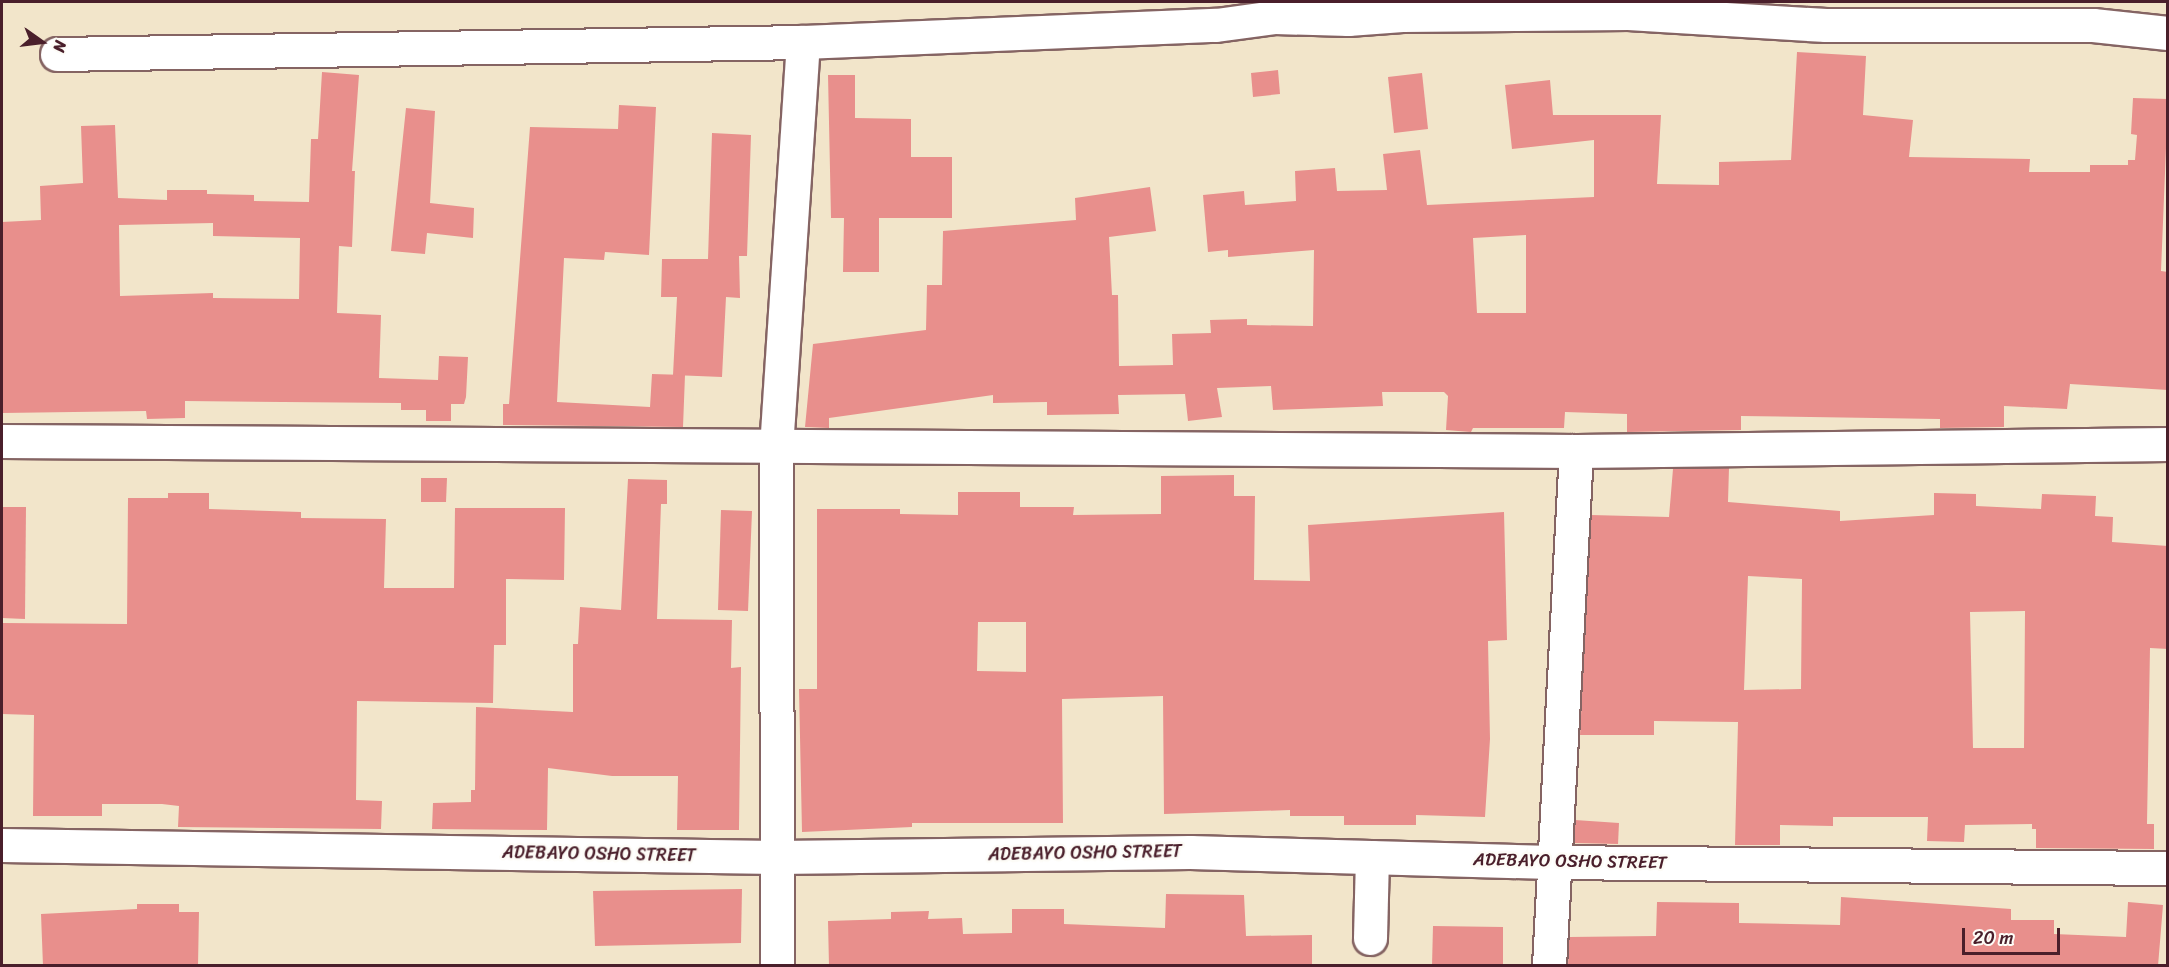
<!DOCTYPE html>
<style>
body{margin:0}
#map{position:relative;width:2169px;height:967px;overflow:hidden;background:#f2e5ca;font-family:Sriracha,sans-serif}
div>[style]{position:absolute}
.building>*{inset:0;background:#e88f8c}
.roads{filter:drop-shadow(2px 0 #856463) drop-shadow(-2px 0 #856463) drop-shadow(0 2px #856463) drop-shadow(0 -2px #856463)}
.minor>*{height:33px;margin:-16.5px;padding:0 16.5px;transform-origin:16.5px;border-radius:16.5px;background:#fff}
span{translate:-50% -50%;white-space:nowrap;text-align:center;line-height:1.15;-webkit-text-stroke:5px #fdfcf7;paint-order:stroke}
.street-label{font-size:18px;color:#4a1f2b}
.frame{position:absolute;inset:0;border:3px solid #4a1f2b;pointer-events:none}
.north{position:absolute;left:12px;top:12px;width:60px;height:60px;-webkit-text-stroke:4px #fdfcf7;paint-order:stroke;rotate:104deg;font-size:16px;font-weight:700;line-height:24px;text-align:center;color:#4a1f2b}
.north::after{content:'';display:block;margin:auto;width:21px;height:27px;background:#4a1f2b;clip-path:polygon(50% 0,100% 100%,50% 72%,0 100%)}
.scale{position:absolute;left:1962px;top:928px;width:98px;height:27px;box-sizing:border-box;border:3px solid #4a1f2b;border-top:0;padding-left:8px;font-size:18px;line-height:21px;white-space:nowrap;color:#4a1f2b;-webkit-text-stroke:4px #fdfcf7;paint-order:stroke}
</style>
<div id="map">
<div class="building">
<i style="clip-path:polygon(evenodd,1797px 52px,1866px 56px,1863px 115px,1913px 120px,1909px 157px,2030px 159px,2029px 172px,2090px 172px,2090px 165px,2128px 165px,2128px 160px,2135px 160px,2137px 135px,2131px 134px,2133px 98px,2168px 99px,2161px 271px,2168px 272px,2168px 390px,2070px 384px,2067px 409px,2004px 406px,2004px 427px,1940px 428px,1940px 419px,1741px 416px,1741px 430px,1627px 432px,1627px 414px,1565px 412px,1564px 428px,1473px 428px,1471px 432px,1446px 430px,1448px 396px,1444px 392px,1382px 392px,1383px 406px,1273px 410px,1271px 386px,1217px 388px,1222px 417px,1188px 421px,1185px 394px,1118px 395px,1119px 414px,1047px 415px,1047px 402px,993px 403px,993px 395px,829px 418px,829px 428px,805px 427px,813px 344px,926px 330px,927px 285px,942px 285px,943px 231px,1076px 220px,1075px 198px,1150px 187px,1156px 231px,1109px 237px,1112px 295px,1118px 295px,1119px 366px,1173px 365px,1172px 334px,1211px 333px,1210px 320px,1247px 319px,1247px 325px,1313px 326px,1314px 250px,1228px 257px,1228px 250px,1208px 252px,1203px 195px,1244px 191px,1245px 205px,1296px 201px,1295px 171px,1335px 168px,1337px 191px,1387px 190px,1383px 154px,1420px 150px,1427px 205px,1594px 197px,1594px 140px,1512px 149px,1505px 85px,1550px 80px,1553px 115px,1661px 115px,1657px 184px,1719px 185px,1719px 162px,1791px 160px,1797px 52px,1526px 235px,1526px 313px,1477px 313px,1473px 238px,1526px 235px)"></i>
<i style="clip-path:polygon(1278px 70px,1280px 94px,1253px 97px,1251px 73px)"></i>
<i style="clip-path:polygon(evenodd,322px 72px,359px 75px,352px 171px,355px 171px,352px 247px,339px 246px,337px 313px,381px 315px,379px 378px,438px 380px,439px 356px,468px 357px,466px 397px,464px 404px,451px 404px,451px 421px,426px 421px,426px 410px,401px 410px,401px 403px,185px 401px,185px 418px,147px 419px,146px 411px,2px 413px,2px 222px,41px 220px,40px 186px,83px 183px,81px 126px,115px 125px,118px 198px,167px 200px,167px 190px,207px 190px,207px 194px,254px 195px,254px 201px,309px 202px,311px 139px,318px 139px,322px 72px,213px 223px,213px 236px,300px 238px,299px 299px,213px 298px,213px 293px,120px 296px,119px 225px,213px 223px)"></i>
<i style="clip-path:polygon(1422px 73px,1428px 129px,1394px 133px,1388px 77px)"></i>
<i style="clip-path:polygon(828px 75px,855px 75px,855px 118px,911px 119px,911px 157px,952px 157px,952px 218px,879px 218px,879px 272px,843px 272px,844px 218px,831px 218px)"></i>
<i style="clip-path:polygon(619px 105px,656px 107px,649px 255px,605px 252px,604px 260px,564px 258px,557px 402px,650px 407px,652px 374px,685px 375px,683px 427px,503px 425px,503px 404px,509px 404px,530px 127px,618px 129px)"></i>
<i style="clip-path:polygon(406px 108px,435px 111px,430px 203px,474px 208px,473px 238px,427px 233px,425px 254px,391px 251px)"></i>
<i style="clip-path:polygon(712px 133px,751px 135px,747px 256px,739px 256px,740px 298px,726px 297px,722px 377px,673px 375px,677px 297px,661px 297px,662px 259px,708px 259px)"></i>
<i style="clip-path:polygon(evenodd,1729px 468px,1728px 502px,1840px 511px,1840px 521px,1934px 515px,1934px 493px,1976px 494px,1976px 506px,2041px 509px,2042px 494px,2096px 496px,2095px 516px,2113px 517px,2112px 542px,2168px 546px,2168px 649px,2150px 648px,2147px 824px,2154px 824px,2154px 849px,2036px 848px,2036px 829px,2032px 829px,2032px 824px,1965px 825px,1964px 842px,1927px 841px,1928px 817px,1833px 817px,1833px 826px,1780px 825px,1780px 845px,1735px 845px,1738px 722px,1654px 721px,1654px 735px,1580px 735px,1591px 515px,1669px 517px,1673px 469px,1729px 468px,1748px 576px,1802px 579px,1801px 689px,1744px 690px,1748px 576px,1729px 468px,2025px 611px,2024px 748px,1973px 748px,1970px 612px,2025px 611px)"></i>
<i style="clip-path:polygon(evenodd,1234px 475px,1234px 496px,1255px 496px,1254px 580px,1310px 581px,1308px 525px,1504px 512px,1507px 640px,1488px 641px,1490px 739px,1485px 817px,1416px 815px,1416px 825px,1344px 825px,1344px 816px,1290px 816px,1290px 810px,1164px 814px,1163px 696px,1062px 699px,1063px 823px,912px 823px,912px 827px,802px 832px,799px 689px,817px 689px,817px 509px,900px 509px,900px 514px,958px 515px,958px 492px,1020px 492px,1020px 507px,1074px 507px,1073px 515px,1161px 514px,1161px 476px,1234px 475px,978px 622px,1026px 622px,1026px 672px,977px 671px,978px 622px)"></i>
<i style="clip-path:polygon(421px 478px,447px 478px,446px 502px,421px 502px)"></i>
<i style="clip-path:polygon(628px 479px,667px 480px,667px 504px,661px 504px,657px 619px,732px 620px,731px 668px,741px 667px,739px 830px,677px 830px,678px 776px,612px 776px,548px 768px,547px 830px,432px 829px,433px 803px,471px 802px,471px 790px,475px 790px,476px 707px,573px 712px,573px 644px,578px 644px,580px 607px,621px 610px)"></i>
<i style="clip-path:polygon(168px 493px,209px 493px,209px 509px,301px 512px,301px 518px,386px 519px,384px 588px,454px 588px,455px 508px,565px 508px,564px 580px,506px 579px,506px 645px,494px 645px,493px 703px,357px 701px,356px 800px,382px 801px,381px 829px,178px 827px,179px 806px,162px 804px,102px 804px,102px 816px,33px 816px,34px 715px,2px 714px,2px 623px,127px 624px,128px 498px,168px 498px)"></i>
<i style="clip-path:polygon(2px 507px,26px 507px,25px 619px,2px 618px)"></i>
<i style="clip-path:polygon(721px 510px,752px 511px,748px 611px,718px 610px)"></i>
<i style="clip-path:polygon(1575px 820px,1619px 823px,1618px 844px,1574px 843px)"></i>
<i style="clip-path:polygon(742px 889px,741px 943px,595px 946px,593px 891px)"></i>
<i style="clip-path:polygon(1166px 894px,1244px 895px,1246px 936px,1312px 935px,1312px 966px,829px 966px,828px 921px,891px 919px,891px 912px,929px 911px,928px 919px,962px 918px,963px 934px,1012px 933px,1012px 909px,1064px 909px,1064px 924px,1165px 928px)"></i>
<i style="clip-path:polygon(1841px 897px,2011px 909px,2011px 920px,2054px 920px,2054px 934px,2126px 937px,2128px 902px,2163px 905px,2158px 966px,1568px 966px,1569px 937px,1656px 936px,1657px 902px,1739px 903px,1739px 923px,1840px 925px)"></i>
<i style="clip-path:polygon(137px 904px,179px 904px,179px 912px,199px 912px,198px 966px,43px 966px,41px 914px,137px 909px)"></i>
<i style="clip-path:polygon(1433px 926px,1503px 927px,1503px 964px,1432px 966px)"></i>
</div>
<div class="roads">
<div class="minor">
<i style="left:57px;top:54px;width:746px;rotate:-0.92deg"></i>
<i style="left:803px;top:42px;width:413px;rotate:-2.4deg"></i>
<i style="left:1216px;top:25px;width:60px;rotate:-7.7deg"></i>
<i style="left:1275px;top:17px;width:73px;rotate:1.6deg"></i>
<i style="left:1348px;top:19px;width:54px;rotate:-4.2deg"></i>
<i style="left:1402px;top:15px;width:226px;rotate:-0.5deg"></i>
<i style="left:1628px;top:13px;width:198px;rotate:3.5deg"></i>
<i style="left:1826px;top:25px;width:267px"></i>
<i style="left:2093px;top:25px;width:75px;rotate:6.1deg"></i>
<i style="left:2px;top:441px;width:1574px;rotate:0.36deg"></i>
<i style="left:1576px;top:451px;width:592px;rotate:-0.68deg"></i>
<i style="left:2px;top:845px;width:774px;rotate:0.89deg"></i>
<i style="left:776px;top:857px;width:414px;rotate:-0.7deg"></i>
<i style="left:1190px;top:852px;width:362px;rotate:1.6deg"></i>
<i style="left:1552px;top:862px;width:616px;rotate:0.56deg"></i>
<i style="left:1370px;top:938px;width:81px;rotate:-88.6deg"></i>
<i style="left:777px;top:966px;width:518px;rotate:-90.11deg"></i>
<i style="left:776px;top:448px;width:407px;rotate:-86.2deg"></i>
<i style="left:1549px;top:966px;width:516px;rotate:-87deg"></i>
</div>
</div>
<div class="street-label">
<span style="left:1085px;top:853px;rotate:-1deg">ADEBAYO OSHO STREET</span>
<span style="left:599px;top:854px;rotate:1deg">ADEBAYO OSHO STREET</span>
<span style="left:1570px;top:861px;rotate:1deg">ADEBAYO OSHO STREET</span>
</div>
<div class="frame"></div>
<div class="north">N</div>
<div class="scale">20 m</div>
</div>
